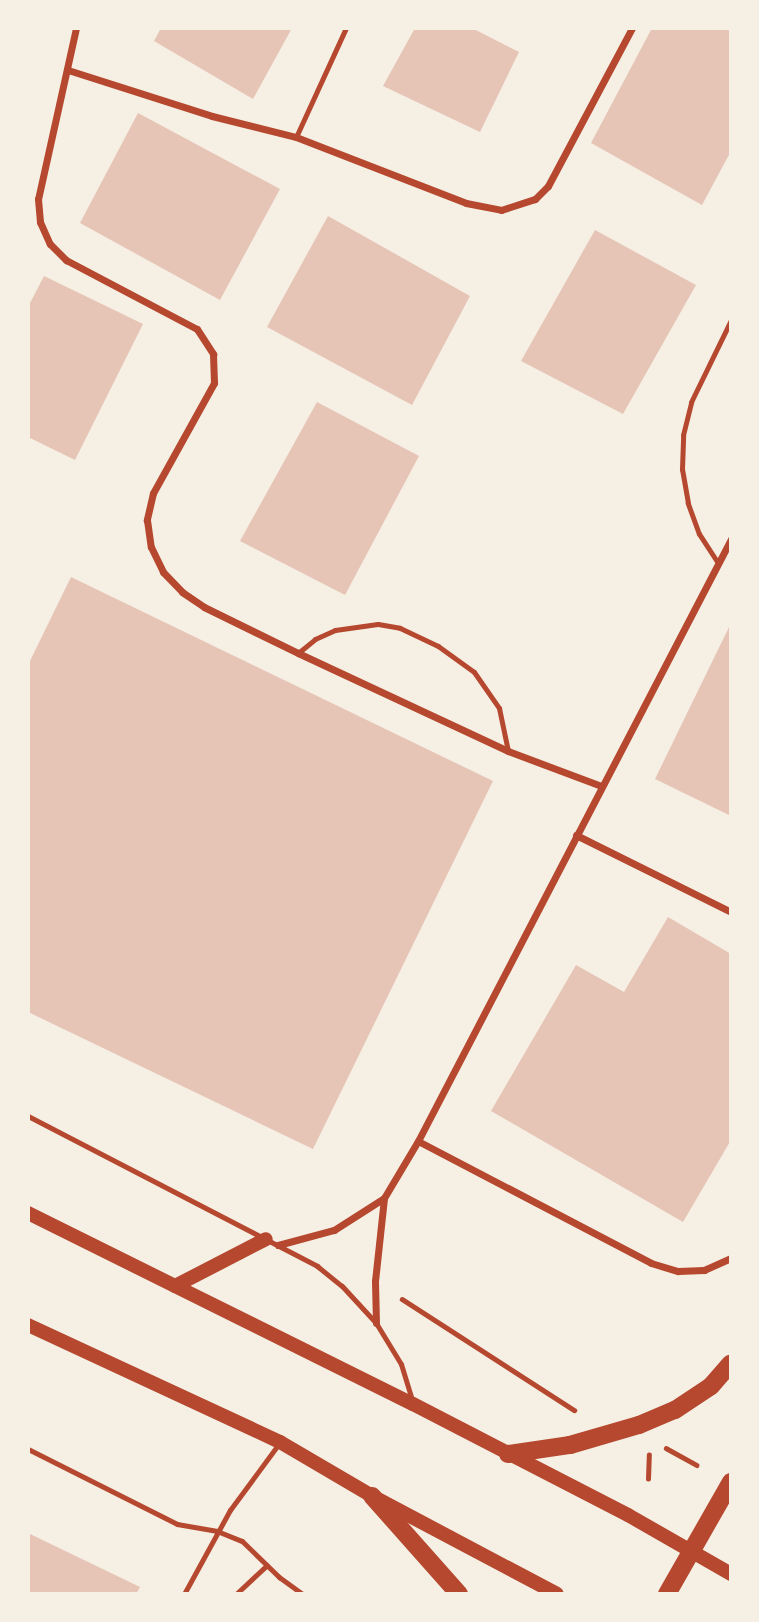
<!DOCTYPE html>
<style>
body{margin:0}
#map{position:relative;width:759px;height:1622px;overflow:hidden;background:#f6efe4;font-family:Commissioner,sans-serif}
div>[style]{position:absolute}
.building>*{inset:0;background:#e6c5b7}
.path>*{height:4.5px;margin:-2.25px;padding:0 2.25px;transform-origin:2.25px;border-radius:2.25px;background:#b5482f}
.service>*{height:5px;margin:-2.5px;padding:0 2.5px;transform-origin:2.5px;border-radius:2.5px;background:#b5482f}
.minor>*{height:7px;margin:-3.5px;padding:0 3.5px;transform-origin:3.5px;border-radius:3.5px;background:#b5482f}
.secondary>*{height:14px;margin:-7px;padding:0 7px;transform-origin:7px;border-radius:7px;background:#b5482f}
.primary>*{height:18px;margin:-9px;padding:0 9px;transform-origin:9px;border-radius:9px;background:#b5482f}
span{translate:-50% -50%;white-space:nowrap;text-align:center;line-height:1.15;-webkit-text-stroke:7px #f6efe4;paint-order:stroke}
.frame{position:absolute;inset:0;border:30px solid #f6efe4;pointer-events:none}
</style>
<div id="map">
<div class="building">
<i style="clip-path:polygon(161px 28px,292px 28px,253px 99px,154px 41px)"></i>
<i style="clip-path:polygon(415px 28px,472px 28px,519px 52px,480px 132px,383px 86px)"></i>
<i style="clip-path:polygon(652px 28px,731px 28px,731px 151px,702px 205px,591px 143px)"></i>
<i style="clip-path:polygon(138px 113px,280px 189px,220px 300px,80px 223px)"></i>
<i style="clip-path:polygon(328px 216px,470px 296px,412px 405px,267px 327px)"></i>
<i style="clip-path:polygon(595px 230px,696px 285px,623px 414px,521px 361px)"></i>
<i style="clip-path:polygon(44px 276px,143px 324px,75px 460px,28px 437px,28px 307px)"></i>
<i style="clip-path:polygon(317px 402px,419px 456px,345px 595px,240px 541px)"></i>
<i style="clip-path:polygon(71px 577px,493px 781px,313px 1149px,28px 1012px,28px 665px)"></i>
<i style="clip-path:polygon(731px 623px,731px 816px,655px 779px)"></i>
<i style="clip-path:polygon(668px 917px,731px 954px,731px 1140px,683px 1222px,491px 1111px,576px 965px,624px 992px)"></i>
<i style="clip-path:polygon(28px 1533px,140px 1587px,136px 1594px,28px 1594px)"></i>
</div>
<div class="path">
<i style="left:402px;top:1299px;width:205px;rotate:32.8deg"></i>
<i style="left:666px;top:1448px;width:35px;rotate:29deg"></i>
<i style="left:648px;top:1479px;width:24px;rotate:-88deg"></i>
</div>
<div class="service">
<i style="left:296px;top:137px;width:120px;rotate:-65.4deg"></i>
<i style="left:718px;top:563px;width:35px;rotate:-123deg"></i>
<i style="left:699px;top:534px;width:33px;rotate:-110deg"></i>
<i style="left:688px;top:503px;width:35px;rotate:-100deg"></i>
<i style="left:682px;top:469px;width:34px;rotate:-88deg"></i>
<i style="left:683px;top:435px;width:34px;rotate:-76deg"></i>
<i style="left:691px;top:402px;width:91px;rotate:-64deg"></i>
<i style="left:298px;top:653px;width:22px;rotate:-39deg"></i>
<i style="left:315px;top:639px;width:22px;rotate:-24deg"></i>
<i style="left:335px;top:630px;width:43px;rotate:-7.9deg"></i>
<i style="left:378px;top:624px;width:22px;rotate:10deg"></i>
<i style="left:400px;top:628px;width:42px;rotate:25.3deg"></i>
<i style="left:438px;top:646px;width:44px;rotate:35.8deg"></i>
<i style="left:474px;top:672px;width:44px;rotate:55.2deg"></i>
<i style="left:499px;top:708px;width:44px;rotate:78.2deg"></i>
<i style="left:28px;top:1116px;width:326px;rotate:27.4deg"></i>
<i style="left:317px;top:1266px;width:32px;rotate:39deg"></i>
<i style="left:342px;top:1286px;width:50px;rotate:47.4deg"></i>
<i style="left:376px;top:1323px;width:48px;rotate:58.6deg"></i>
<i style="left:401px;top:1364px;width:39px;rotate:73deg"></i>
<i style="left:28px;top:1449px;width:167px;rotate:26.7deg"></i>
<i style="left:177px;top:1524px;width:41px;rotate:9.9deg"></i>
<i style="left:217px;top:1531px;width:27px;rotate:22deg"></i>
<i style="left:242px;top:1541px;width:52px;rotate:44.2deg"></i>
<i style="left:279px;top:1577px;width:29px;rotate:36deg"></i>
<i style="left:184px;top:1594px;width:96px;rotate:-61.3deg"></i>
<i style="left:230px;top:1510px;width:81px;rotate:-53.6deg"></i>
<i style="left:236px;top:1594px;width:42px;rotate:-43.1deg"></i>
</div>
<div class="minor">
<i style="left:76px;top:28px;width:175px;rotate:102.5deg"></i>
<i style="left:38px;top:199px;width:23px;rotate:85deg"></i>
<i style="left:40px;top:222px;width:24px;rotate:66deg"></i>
<i style="left:50px;top:244px;width:23px;rotate:45deg"></i>
<i style="left:66px;top:260px;width:148px;rotate:27.8deg"></i>
<i style="left:197px;top:329px;width:30px;rotate:57deg"></i>
<i style="left:213px;top:354px;width:29px;rotate:88deg"></i>
<i style="left:214px;top:383px;width:126px;rotate:119deg"></i>
<i style="left:153px;top:493px;width:28px;rotate:103deg"></i>
<i style="left:147px;top:520px;width:27px;rotate:82deg"></i>
<i style="left:151px;top:547px;width:28px;rotate:64deg"></i>
<i style="left:163px;top:572px;width:28px;rotate:46deg"></i>
<i style="left:182px;top:592px;width:27px;rotate:34deg"></i>
<i style="left:204px;top:607px;width:105px;rotate:26.1deg"></i>
<i style="left:298px;top:653px;width:232px;rotate:25deg"></i>
<i style="left:508px;top:751px;width:99px;rotate:20.6deg"></i>
<i style="left:68px;top:70px;width:151px;rotate:17.7deg"></i>
<i style="left:212px;top:116px;width:87px;rotate:14deg"></i>
<i style="left:296px;top:137px;width:182px;rotate:21.2deg"></i>
<i style="left:466px;top:203px;width:36px;rotate:11deg"></i>
<i style="left:501px;top:210px;width:36px;rotate:-18deg"></i>
<i style="left:535px;top:199px;width:18px;rotate:-45deg"></i>
<i style="left:548px;top:186px;width:179px;rotate:-62deg"></i>
<i style="left:576px;top:835px;width:173px;rotate:26.4deg"></i>
<i style="left:418px;top:1141px;width:263px;rotate:27.6deg"></i>
<i style="left:651px;top:1263px;width:28px;rotate:17deg"></i>
<i style="left:678px;top:1271px;width:26px;rotate:-2deg"></i>
<i style="left:704px;top:1270px;width:30px;rotate:-24deg"></i>
<i style="left:278px;top:1245px;width:58px;rotate:-15deg"></i>
<i style="left:334px;top:1230px;width:59px;rotate:-32.6deg"></i>
<i style="left:384px;top:1198px;width:66px;rotate:-59.2deg"></i>
<i style="left:418px;top:1141px;width:679px;rotate:-62.53deg"></i>
<i style="left:376px;top:1323px;width:42px;rotate:-91.4deg"></i>
<i style="left:375px;top:1281px;width:83px;rotate:-83.8deg"></i>
</div>
<div class="secondary">
<i style="left:28px;top:1213px;width:430px;rotate:26.4deg"></i>
<i style="left:413px;top:1404px;width:242px;rotate:27.3deg"></i>
<i style="left:628px;top:1515px;width:119px;rotate:29.8deg"></i>
<i style="left:175px;top:1286px;width:102px;rotate:-27.3deg"></i>
<i style="left:28px;top:1325px;width:278px;rotate:24.9deg"></i>
<i style="left:280px;top:1442px;width:107px;rotate:30.4deg"></i>
<i style="left:372px;top:1496px;width:209px;rotate:27.9deg"></i>
</div>
<div class="primary">
<i style="left:508px;top:1454px;width:63px;rotate:-8.3deg"></i>
<i style="left:570px;top:1445px;width:72px;rotate:-16.2deg"></i>
<i style="left:639px;top:1425px;width:39px;rotate:-23deg"></i>
<i style="left:675px;top:1410px;width:43px;rotate:-33.7deg"></i>
<i style="left:711px;top:1386px;width:30px;rotate:-49deg"></i>
<i style="left:372px;top:1496px;width:131px;rotate:48.4deg"></i>
<i style="left:667px;top:1594px;width:129px;rotate:-60.3deg"></i>
</div>
<div class="frame"></div>
</div>
